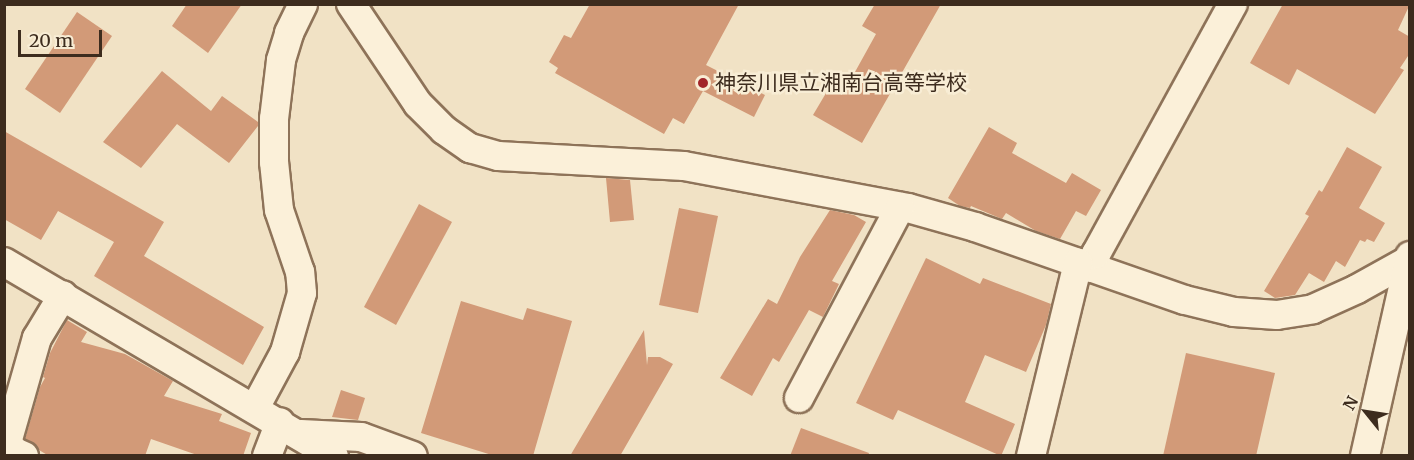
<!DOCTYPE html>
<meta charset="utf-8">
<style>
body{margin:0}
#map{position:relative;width:1414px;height:460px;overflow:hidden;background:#f1e2c5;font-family:Merriweather,"Noto Sans JP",serif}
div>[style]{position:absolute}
.building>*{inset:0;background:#d29a78}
.roads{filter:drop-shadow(2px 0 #8e7359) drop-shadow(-2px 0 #8e7359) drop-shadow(0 2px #8e7359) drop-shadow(0 -2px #8e7359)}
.minor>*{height:28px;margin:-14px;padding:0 14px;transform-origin:14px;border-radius:14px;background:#fbf0d9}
.dots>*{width:16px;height:16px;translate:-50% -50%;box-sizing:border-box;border:3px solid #f8edd5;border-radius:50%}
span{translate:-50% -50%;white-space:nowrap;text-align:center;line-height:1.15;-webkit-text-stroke:5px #f8edd5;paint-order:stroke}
.poi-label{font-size:21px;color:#3d2c1e}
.left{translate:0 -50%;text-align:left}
.frame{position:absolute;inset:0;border:6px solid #3d2c1e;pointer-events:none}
.north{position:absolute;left:1336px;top:382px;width:60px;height:60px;-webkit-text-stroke:4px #f8edd5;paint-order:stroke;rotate:300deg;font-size:16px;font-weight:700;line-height:24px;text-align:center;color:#3d2c1e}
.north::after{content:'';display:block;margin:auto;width:21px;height:27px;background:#3d2c1e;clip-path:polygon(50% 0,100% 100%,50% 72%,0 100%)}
.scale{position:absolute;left:18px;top:30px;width:84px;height:27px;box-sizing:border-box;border:3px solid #3d2c1e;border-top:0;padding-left:8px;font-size:18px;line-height:21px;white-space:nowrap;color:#3d2c1e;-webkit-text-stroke:4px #f8edd5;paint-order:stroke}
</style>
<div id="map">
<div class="building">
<i style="clip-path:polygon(187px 4px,242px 4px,208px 53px,172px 26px)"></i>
<i style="clip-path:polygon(590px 4px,739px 4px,706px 65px,765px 95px,754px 117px,703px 91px,684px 124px,673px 118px,664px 134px,555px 73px,558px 68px,549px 62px,564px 35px,571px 38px)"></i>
<i style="clip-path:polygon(875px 4px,941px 4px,862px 143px,813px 115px,832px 83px,845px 90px,876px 34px,862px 26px)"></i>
<i style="clip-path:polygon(1283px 4px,1410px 4px,1398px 30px,1410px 37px,1410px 53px,1400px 68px,1404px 70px,1375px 114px,1297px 69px,1289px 85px,1250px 63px)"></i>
<i style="clip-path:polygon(77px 12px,112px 36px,60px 113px,25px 89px)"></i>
<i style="clip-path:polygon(162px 71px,211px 111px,222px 96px,258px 122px,258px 126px,229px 163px,177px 124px,141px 168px,103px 142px)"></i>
<i style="clip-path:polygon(989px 127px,1017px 143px,1012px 153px,1066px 183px,1072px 173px,1101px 190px,1086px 216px,1076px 211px,1060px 239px,1036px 231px,1006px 213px,1002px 219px,971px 206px,970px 208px,960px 206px,948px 198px)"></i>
<i style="clip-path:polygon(4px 131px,164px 222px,144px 256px,264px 327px,243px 365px,94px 276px,114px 242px,58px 211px,41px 240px,4px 219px)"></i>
<i style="clip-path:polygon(1347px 147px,1382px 167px,1359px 208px,1385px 223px,1374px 242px,1367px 239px,1365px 242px,1360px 240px,1345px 267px,1336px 261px,1324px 282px,1309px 273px,1295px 295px,1275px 298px,1264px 291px,1309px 216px,1305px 214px,1319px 190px,1322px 192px)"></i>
<i style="clip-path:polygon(606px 178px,630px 180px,634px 220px,610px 222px)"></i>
<i style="clip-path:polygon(419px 204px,452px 222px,396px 325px,364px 307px)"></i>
<i style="clip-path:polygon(679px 208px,718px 216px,698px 313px,659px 305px)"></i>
<i style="clip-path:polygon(830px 210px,854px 215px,866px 222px,832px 281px,839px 284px,823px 317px,809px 310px,779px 362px,773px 358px,752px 396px,720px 378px,768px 299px,777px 304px,800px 257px)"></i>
<i style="clip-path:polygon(926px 258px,980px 284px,983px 278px,1051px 304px,1046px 325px,1026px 372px,985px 355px,965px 402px,1015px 424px,1001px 456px,898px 410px,893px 420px,856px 403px)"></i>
<i style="clip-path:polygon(461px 301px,523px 320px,527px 308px,572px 321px,533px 456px,495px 456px,421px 433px)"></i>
<i style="clip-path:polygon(67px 320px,87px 332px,81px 342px,125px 354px,173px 381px,164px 396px,222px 414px,219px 421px,251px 433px,243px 456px,200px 456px,151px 439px,145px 456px,49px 456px,39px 450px,25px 439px,40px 387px,45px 378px,43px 377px,50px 353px)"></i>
<i style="clip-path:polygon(644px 330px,647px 365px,648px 357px,660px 357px,673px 364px,620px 456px,570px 456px)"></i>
<i style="clip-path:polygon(1186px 353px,1275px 373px,1256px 456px,1163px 456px)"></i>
<i style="clip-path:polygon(341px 390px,365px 398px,358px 420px,332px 417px)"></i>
<i style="clip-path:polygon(801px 428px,869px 453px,868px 456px,790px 456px)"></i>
</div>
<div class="roads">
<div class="minor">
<i style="left:351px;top:4px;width:120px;rotate:56.2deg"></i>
<i style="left:418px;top:104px;width:37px;rotate:45deg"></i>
<i style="left:444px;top:130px;width:32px;rotate:35deg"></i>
<i style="left:470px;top:148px;width:29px;rotate:16deg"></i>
<i style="left:498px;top:156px;width:186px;rotate:3.1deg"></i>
<i style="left:684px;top:166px;width:228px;rotate:10.6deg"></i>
<i style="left:908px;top:208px;width:70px;rotate:15.8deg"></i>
<i style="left:975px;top:227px;width:222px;rotate:19.2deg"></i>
<i style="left:1185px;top:300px;width:50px;rotate:13.8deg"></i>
<i style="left:1234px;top:312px;width:43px;rotate:4deg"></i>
<i style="left:1277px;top:315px;width:36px;rotate:-9deg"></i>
<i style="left:1313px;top:309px;width:48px;rotate:-24.4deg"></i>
<i style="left:1357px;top:289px;width:60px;rotate:-29.1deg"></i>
<i style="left:4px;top:262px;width:383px;rotate:30.5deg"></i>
<i style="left:1092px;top:268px;width:15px;rotate:-74deg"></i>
<i style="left:1096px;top:254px;width:285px;rotate:-61.3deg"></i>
<i style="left:799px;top:398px;width:216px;rotate:-62.1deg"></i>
<i style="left:255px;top:408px;width:64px;rotate:-61.8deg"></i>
<i style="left:285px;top:352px;width:61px;rotate:-73.9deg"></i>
<i style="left:302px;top:293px;width:21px;rotate:-95deg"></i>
<i style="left:300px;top:272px;width:65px;rotate:-108.7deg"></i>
<i style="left:279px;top:210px;width:48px;rotate:-95.9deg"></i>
<i style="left:274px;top:162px;width:43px;rotate:-90deg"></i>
<i style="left:274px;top:119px;width:59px;rotate:-83.2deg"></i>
<i style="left:281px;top:60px;width:28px;rotate:-73deg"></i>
<i style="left:289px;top:33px;width:32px;rotate:-64deg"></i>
<i style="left:301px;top:434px;width:60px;rotate:2.9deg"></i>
<i style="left:361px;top:437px;width:55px;rotate:20.1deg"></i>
<i style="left:24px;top:456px;width:10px;rotate:-156deg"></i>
<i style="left:15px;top:452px;width:12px;rotate:-132deg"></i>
<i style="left:7px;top:443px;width:109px;rotate:-74.1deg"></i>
<i style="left:37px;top:338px;width:50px;rotate:-58.8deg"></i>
<i style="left:267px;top:456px;width:36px;rotate:-69deg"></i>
<i style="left:1031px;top:456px;width:199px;rotate:-76.3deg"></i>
<i style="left:1365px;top:456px;width:205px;rotate:-77.3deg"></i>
</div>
</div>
<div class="dots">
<i style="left:703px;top:83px;background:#a1252a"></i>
</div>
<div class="poi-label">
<span class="left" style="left:715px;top:83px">神奈川県立湘南台高等学校</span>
</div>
<div class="frame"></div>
<div class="north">N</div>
<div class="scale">20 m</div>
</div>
